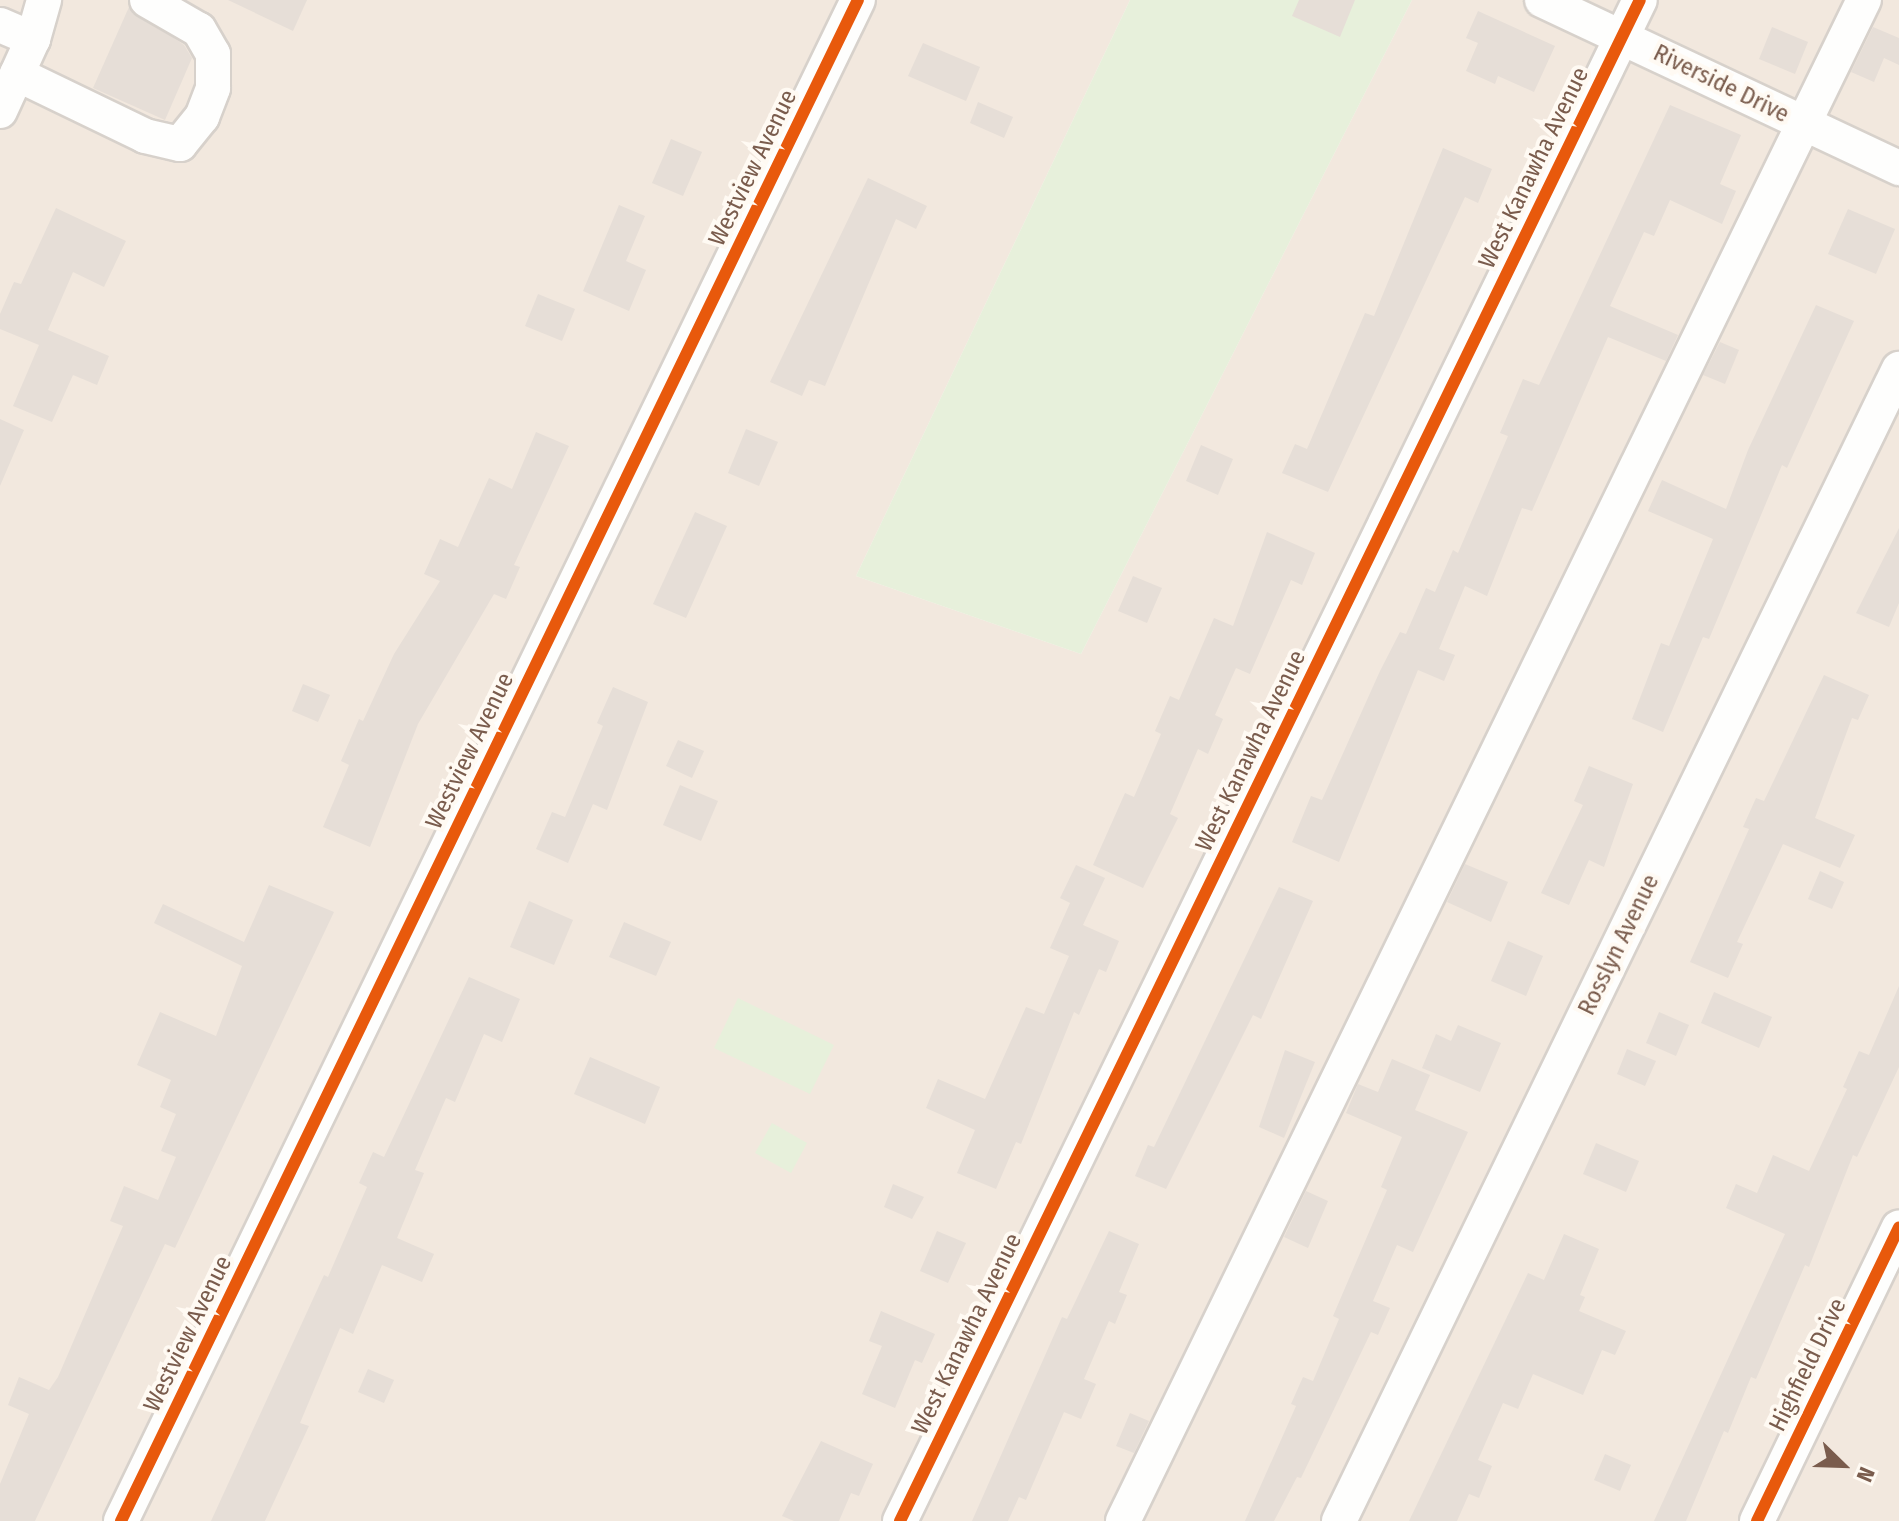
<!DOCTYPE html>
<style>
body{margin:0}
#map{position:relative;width:1899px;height:1521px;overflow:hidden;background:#f9f5f0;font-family:"Fira Sans Condensed",sans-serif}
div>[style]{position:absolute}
.residential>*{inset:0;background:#f2e8de}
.green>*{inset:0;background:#e7f0db}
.building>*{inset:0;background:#e6ded7}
.roads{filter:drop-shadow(2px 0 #d7d1cb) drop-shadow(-2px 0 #d7d1cb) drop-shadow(0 2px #d7d1cb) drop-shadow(0 -2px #d7d1cb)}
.minor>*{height:34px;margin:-17px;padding:0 17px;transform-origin:17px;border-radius:17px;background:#fefefd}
.cycleway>*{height:12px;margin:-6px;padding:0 6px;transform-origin:6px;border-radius:6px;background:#e8590c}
span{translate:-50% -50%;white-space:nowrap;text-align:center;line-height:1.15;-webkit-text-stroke:8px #fffaf3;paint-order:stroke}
.street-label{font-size:24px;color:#7a5c4d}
.north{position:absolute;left:1803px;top:1425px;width:80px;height:80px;-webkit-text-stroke:6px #fffaf3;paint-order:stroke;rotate:113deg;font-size:22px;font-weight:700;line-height:32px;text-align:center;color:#7a5c4d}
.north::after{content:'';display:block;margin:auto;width:28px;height:36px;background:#7a5c4d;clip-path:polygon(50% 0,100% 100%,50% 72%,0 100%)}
</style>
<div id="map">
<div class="residential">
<i style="clip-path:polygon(0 0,1130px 0,856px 576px,1081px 654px,1412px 0,1899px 0,1899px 1521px,0 1521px)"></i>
</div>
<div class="green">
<i style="clip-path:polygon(1130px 0,1412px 0,1081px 654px,856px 576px)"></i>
<i style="clip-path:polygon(738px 998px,834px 1045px,810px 1094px,714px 1048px)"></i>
<i style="clip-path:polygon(772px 1123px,807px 1143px,791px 1173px,755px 1153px)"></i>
</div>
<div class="building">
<i style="clip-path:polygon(228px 0,307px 0,293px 31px)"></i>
<i style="clip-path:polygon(1299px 0,1355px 0,1340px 37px,1292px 16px)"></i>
<i style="clip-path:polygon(129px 7px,184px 45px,192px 58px,165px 120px,93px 88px)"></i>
<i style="clip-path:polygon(1478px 11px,1555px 46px,1534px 92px,1498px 76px,1495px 84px,1466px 71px,1478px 43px,1466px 38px)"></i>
<i style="clip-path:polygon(1772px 27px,1808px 42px,1795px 74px,1759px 59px)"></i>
<i style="clip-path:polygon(1873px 27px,1899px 38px,1899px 65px,1884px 58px,1874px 82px,1851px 72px)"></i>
<i style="clip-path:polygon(923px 43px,980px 67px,966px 101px,908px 76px)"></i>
<i style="clip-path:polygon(978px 102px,1013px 117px,1004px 138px,970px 123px)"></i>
<i style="clip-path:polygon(1670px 105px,1741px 135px,1720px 184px,1736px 191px,1722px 224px,1670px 200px,1654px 236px,1644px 232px,1610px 306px,1678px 335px,1666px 361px,1608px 337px,1532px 511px,1522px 508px,1487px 596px,1465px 586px,1439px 649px,1455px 655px,1444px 681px,1418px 670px,1339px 862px,1292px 842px,1311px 796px,1322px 800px,1380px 671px,1400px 632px,1406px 634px,1426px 588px,1435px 592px,1453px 550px,1458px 553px,1508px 436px,1500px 433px,1523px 379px,1539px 385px)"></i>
<i style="clip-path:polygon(671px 139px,702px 152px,683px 196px,652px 183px)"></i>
<i style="clip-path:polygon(1443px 148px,1492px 169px,1478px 203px,1465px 197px,1328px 492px,1282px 473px,1295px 444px,1307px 449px,1365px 313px,1374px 316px)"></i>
<i style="clip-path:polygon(868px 178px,927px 206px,916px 229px,896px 219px,825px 386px,809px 380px,802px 396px,770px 382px)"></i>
<i style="clip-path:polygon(619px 205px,645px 216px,626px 261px,646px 270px,629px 311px,583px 291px)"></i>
<i style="clip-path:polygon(56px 208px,126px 241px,104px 287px,73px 272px,48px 330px,109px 356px,97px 385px,73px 375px,52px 422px,13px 406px,39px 345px,0 329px,0 314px,14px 282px,21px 284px)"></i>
<i style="clip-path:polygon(1848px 209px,1895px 229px,1876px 274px,1828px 254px)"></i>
<i style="clip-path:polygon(538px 294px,575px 309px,562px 341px,525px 326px)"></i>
<i style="clip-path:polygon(1816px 305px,1854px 321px,1787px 468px,1782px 465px,1709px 639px,1703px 637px,1663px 732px,1632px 719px,1661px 643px,1669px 646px,1713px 539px,1648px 511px,1662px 480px,1726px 509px,1748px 450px)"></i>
<i style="clip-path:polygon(1720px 342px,1739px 350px,1725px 384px,1703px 375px)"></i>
<i style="clip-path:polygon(0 419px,24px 430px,0 486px)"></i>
<i style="clip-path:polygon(746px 429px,778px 442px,759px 486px,728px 473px)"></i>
<i style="clip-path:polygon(536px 432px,569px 446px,514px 565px,520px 567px,506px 599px,494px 594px,418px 724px,370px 847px,323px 827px,349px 765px,341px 761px,359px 719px,363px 721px,394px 654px,440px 581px,424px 574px,440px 539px,458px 547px,489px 478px,512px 489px)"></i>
<i style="clip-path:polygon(1201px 445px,1233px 459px,1218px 495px,1186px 481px)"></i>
<i style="clip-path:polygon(695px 512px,727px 526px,686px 618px,653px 604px)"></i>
<i style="clip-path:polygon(1899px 528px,1899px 603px,1889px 627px,1856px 613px)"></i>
<i style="clip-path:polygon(1267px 532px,1315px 553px,1302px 585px,1291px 580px,1250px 674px,1236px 668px,1215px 715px,1223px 719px,1208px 754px,1198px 749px,1170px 814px,1178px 818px,1143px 888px,1093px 865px,1125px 793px,1134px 797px,1161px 734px,1155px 731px,1170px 696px,1179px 700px,1214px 618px,1233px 626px)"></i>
<i style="clip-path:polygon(1133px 576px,1162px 588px,1147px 623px,1118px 611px)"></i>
<i style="clip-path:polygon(1824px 675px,1869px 695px,1858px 720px,1852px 718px,1815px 818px,1855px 835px,1840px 868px,1783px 844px,1737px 942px,1743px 944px,1728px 978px,1690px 962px,1749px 829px,1743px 827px,1756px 798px,1764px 801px)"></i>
<i style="clip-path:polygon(303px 684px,330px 695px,318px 722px,292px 711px)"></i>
<i style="clip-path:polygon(613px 687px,648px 702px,607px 810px,593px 804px,568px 863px,536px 849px,552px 812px,565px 817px,603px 726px,597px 723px)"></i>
<i style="clip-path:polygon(678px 740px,704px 751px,692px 778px,666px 766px)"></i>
<i style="clip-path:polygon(1589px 766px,1633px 784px,1604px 867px,1589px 860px,1569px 905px,1541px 893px,1583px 805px,1574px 801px)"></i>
<i style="clip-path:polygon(680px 785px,718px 801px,701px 841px,663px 825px)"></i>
<i style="clip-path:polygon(1465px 864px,1508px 882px,1491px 922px,1447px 902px)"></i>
<i style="clip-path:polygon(1076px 865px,1105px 878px,1083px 925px,1119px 941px,1106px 972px,1099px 969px,1079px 1015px,1074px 1012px,1021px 1144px,1016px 1142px,996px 1189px,957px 1173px,975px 1130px,926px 1108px,938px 1079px,985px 1099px,1026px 1007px,1044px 1014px,1069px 956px,1050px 948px,1070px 903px,1060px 898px)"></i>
<i style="clip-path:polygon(1820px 871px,1844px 882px,1832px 909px,1808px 899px)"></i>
<i style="clip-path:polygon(269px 885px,334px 912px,175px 1248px,165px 1244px,35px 1521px,0 1521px,0 1484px,29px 1414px,8px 1405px,19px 1377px,49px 1390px,58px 1377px,123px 1226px,110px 1221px,124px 1186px,158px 1200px,176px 1157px,161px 1151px,176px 1114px,160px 1107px,171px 1080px,137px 1065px,160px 1012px,216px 1036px,242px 966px,154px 923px,163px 904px,244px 942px)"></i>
<i style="clip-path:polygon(1279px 887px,1313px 901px,1261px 1019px,1253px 1015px,1166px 1189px,1135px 1176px,1148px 1145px,1154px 1147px)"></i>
<i style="clip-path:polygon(529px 901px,573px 920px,554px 965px,510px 947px)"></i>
<i style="clip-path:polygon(624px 922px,671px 942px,656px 976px,609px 957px)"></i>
<i style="clip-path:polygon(1508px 941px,1543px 956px,1526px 996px,1491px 981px)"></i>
<i style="clip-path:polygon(469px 977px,520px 999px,502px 1042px,484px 1034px,455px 1102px,446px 1098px,415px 1170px,424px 1173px,397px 1238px,434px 1254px,422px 1282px,382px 1265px,353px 1334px,340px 1328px,300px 1423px,309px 1426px,265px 1521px,211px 1521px,324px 1275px,328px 1277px,367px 1187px,359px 1183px,373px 1152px,384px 1157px)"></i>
<i style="clip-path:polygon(1899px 986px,1899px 1067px,1857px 1157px,1853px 1155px,1809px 1267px,1805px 1265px,1756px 1379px,1751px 1377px,1728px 1433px,1724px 1431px,1686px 1521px,1654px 1521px,1785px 1234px,1726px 1208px,1736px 1184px,1757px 1193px,1773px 1155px,1809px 1171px,1847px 1089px,1843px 1087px,1859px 1051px,1869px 1055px)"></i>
<i style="clip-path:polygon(1714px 992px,1772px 1017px,1759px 1048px,1701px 1023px)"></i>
<i style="clip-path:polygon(1659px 1012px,1689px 1025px,1676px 1056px,1646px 1043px)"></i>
<i style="clip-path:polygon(1458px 1025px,1501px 1043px,1480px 1092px,1422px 1068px,1436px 1034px,1451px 1041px)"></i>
<i style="clip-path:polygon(1627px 1049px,1656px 1061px,1645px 1086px,1617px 1074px)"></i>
<i style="clip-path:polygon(1285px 1050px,1315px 1062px,1284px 1138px,1259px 1127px)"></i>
<i style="clip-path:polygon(590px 1057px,660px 1087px,645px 1124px,574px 1094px)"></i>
<i style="clip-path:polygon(1392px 1059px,1430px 1075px,1415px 1110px,1468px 1132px,1413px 1252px,1397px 1245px,1373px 1301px,1390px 1308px,1378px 1335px,1371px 1332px,1301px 1478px,1297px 1477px,1274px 1521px,1245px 1521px,1296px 1406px,1291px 1404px,1303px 1377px,1313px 1381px,1339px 1319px,1333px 1316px,1387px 1190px,1381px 1187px,1402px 1137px,1346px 1113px,1358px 1084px,1378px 1092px)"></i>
<i style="clip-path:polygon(1596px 1143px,1639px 1161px,1626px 1192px,1583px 1174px)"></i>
<i style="clip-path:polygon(893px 1184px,924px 1197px,912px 1219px,884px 1207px)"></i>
<i style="clip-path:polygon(1306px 1191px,1328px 1201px,1308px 1248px,1284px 1237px)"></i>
<i style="clip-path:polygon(937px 1231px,966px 1243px,948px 1283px,920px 1271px)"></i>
<i style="clip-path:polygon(1109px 1231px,1139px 1244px,1119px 1292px,1127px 1295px,1115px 1324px,1109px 1321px,1084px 1379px,1096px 1384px,1081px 1419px,1064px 1412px,1026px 1500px,1019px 1497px,1008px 1521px,972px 1521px,1062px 1317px,1067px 1319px)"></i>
<i style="clip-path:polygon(1564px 1234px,1599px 1249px,1580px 1295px,1585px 1297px,1579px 1311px,1626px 1331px,1615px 1355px,1602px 1350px,1583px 1395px,1533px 1374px,1518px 1409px,1503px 1403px,1478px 1460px,1492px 1466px,1479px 1498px,1469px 1494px,1457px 1521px,1409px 1521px,1528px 1273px,1544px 1280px)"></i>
<i style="clip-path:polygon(881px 1311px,935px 1334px,922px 1363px,915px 1360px,895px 1408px,862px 1394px,882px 1346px,869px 1341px)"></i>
<i style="clip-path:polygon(368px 1369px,394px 1380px,384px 1403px,358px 1392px)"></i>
<i style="clip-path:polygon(1130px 1413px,1149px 1421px,1134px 1453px,1116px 1446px)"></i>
<i style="clip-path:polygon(821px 1441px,873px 1464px,859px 1496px,851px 1493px,839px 1521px,794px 1521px,782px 1516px)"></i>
<i style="clip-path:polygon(1605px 1454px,1631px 1465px,1620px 1491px,1594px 1480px)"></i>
</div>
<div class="roads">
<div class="minor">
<i style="left:1542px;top:0;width:395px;rotate:25.2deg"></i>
<i style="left:0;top:25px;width:36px;rotate:23deg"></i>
<i style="left:17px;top:74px;width:142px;rotate:25.8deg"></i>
<i style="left:145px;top:136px;width:36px;rotate:13deg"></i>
<i style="left:180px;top:144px;width:35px;rotate:-51deg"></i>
<i style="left:202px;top:117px;width:31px;rotate:-69deg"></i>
<i style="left:213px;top:88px;width:34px;rotate:-90deg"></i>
<i style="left:213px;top:54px;width:28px;rotate:-120deg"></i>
<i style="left:199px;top:30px;width:60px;rotate:-150deg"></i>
<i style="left:0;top:111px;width:79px;rotate:-65.4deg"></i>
<i style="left:33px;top:39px;width:41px;rotate:-74.2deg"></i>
<i style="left:121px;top:1521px;width:1690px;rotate:-64.15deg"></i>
<i style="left:900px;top:1521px;width:1691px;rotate:-64.06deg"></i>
<i style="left:1123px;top:1521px;width:1692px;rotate:-64.03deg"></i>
<i style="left:1339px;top:1521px;width:1281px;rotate:-64.08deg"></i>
<i style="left:1757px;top:1521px;width:326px;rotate:-64.2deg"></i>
</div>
</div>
<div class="cycleway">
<i style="left:121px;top:1521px;width:1690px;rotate:-64.15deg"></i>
<i style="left:900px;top:1521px;width:1691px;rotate:-64.06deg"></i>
<i style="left:1757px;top:1521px;width:326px;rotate:-64.2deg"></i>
</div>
<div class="street-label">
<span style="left:1721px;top:84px;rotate:26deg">Riverside Drive</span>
<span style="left:753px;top:168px;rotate:-64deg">Westview Avenue</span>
<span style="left:1534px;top:168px;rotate:-64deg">West Kanawha Avenue</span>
<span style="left:470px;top:751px;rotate:-64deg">Westview Avenue</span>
<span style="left:1251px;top:751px;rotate:-64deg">West Kanawha Avenue</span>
<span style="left:1619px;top:945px;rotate:-64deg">Rosslyn Avenue</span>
<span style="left:188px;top:1334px;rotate:-64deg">Westview Avenue</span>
<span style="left:967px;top:1334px;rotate:-64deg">West Kanawha Avenue</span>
<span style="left:1808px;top:1365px;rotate:-64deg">Highfield Drive</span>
</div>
<div class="north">N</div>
</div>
